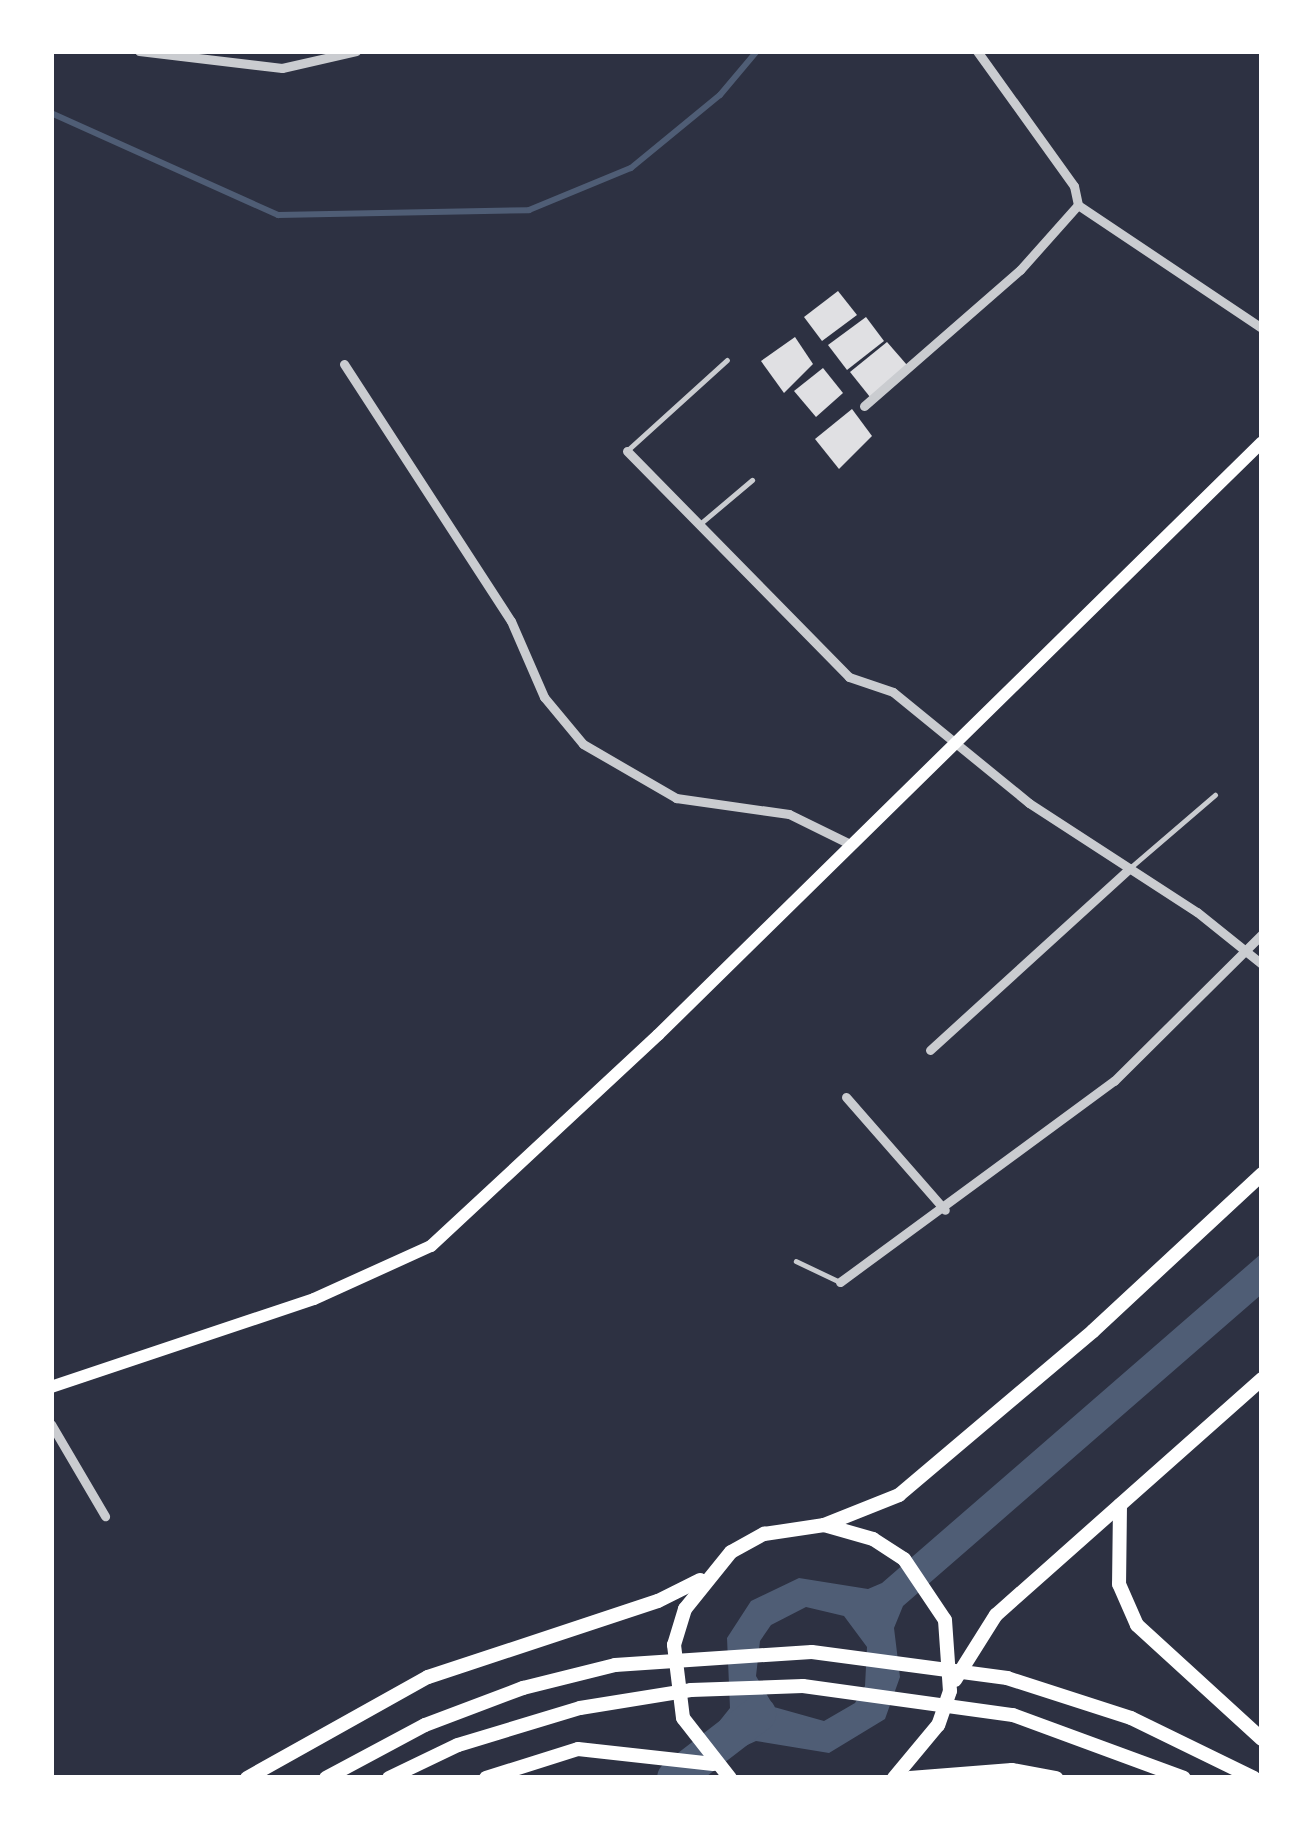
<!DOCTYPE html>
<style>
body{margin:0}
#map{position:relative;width:1313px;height:1829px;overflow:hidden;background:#2d3142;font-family:Literata,serif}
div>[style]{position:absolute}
.water>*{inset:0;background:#4f5d75}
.stream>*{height:6px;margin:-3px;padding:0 3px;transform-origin:3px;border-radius:3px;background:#4f5d75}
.river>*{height:36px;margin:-18px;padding:0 18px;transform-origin:18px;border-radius:18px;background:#4f5d75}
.building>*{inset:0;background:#e0e0e3}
.service>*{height:4.5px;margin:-2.25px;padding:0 2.25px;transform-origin:2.25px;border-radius:2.25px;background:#caccd0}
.minor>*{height:9px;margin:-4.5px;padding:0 4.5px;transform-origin:4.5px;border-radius:4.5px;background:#caccd0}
.secondary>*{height:12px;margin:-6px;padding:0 6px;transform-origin:6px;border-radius:6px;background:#fff}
.primary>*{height:14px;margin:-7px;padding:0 7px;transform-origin:7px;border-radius:7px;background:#fff}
.trunk>*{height:14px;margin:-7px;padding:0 7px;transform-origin:7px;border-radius:7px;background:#fff}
span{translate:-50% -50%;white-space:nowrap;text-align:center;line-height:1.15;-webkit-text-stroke:10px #fff;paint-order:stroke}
.frame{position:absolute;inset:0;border:54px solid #fff;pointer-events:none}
</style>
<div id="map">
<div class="water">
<i style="clip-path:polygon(evenodd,1262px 1253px,1262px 1294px,903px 1606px,894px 1628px,900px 1677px,885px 1719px,829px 1753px,756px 1741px,734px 1751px,714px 1728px,730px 1708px,727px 1638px,751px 1601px,799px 1578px,868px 1589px,882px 1583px,1262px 1253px,806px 1607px,844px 1616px,867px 1647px,865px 1686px,855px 1703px,824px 1721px,774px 1707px,756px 1676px,760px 1641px,771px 1625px,806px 1607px)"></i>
</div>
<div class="stream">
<i style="left:51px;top:113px;width:249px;rotate:24.2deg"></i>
<i style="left:278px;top:215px;width:251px;rotate:-1.1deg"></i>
<i style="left:529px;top:210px;width:110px;rotate:-22.4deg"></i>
<i style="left:631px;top:168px;width:115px;rotate:-39.4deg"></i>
<i style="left:720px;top:95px;width:57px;rotate:-49.9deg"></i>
</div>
<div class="river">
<i style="left:675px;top:1778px;width:105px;rotate:-37.6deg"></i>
</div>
<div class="building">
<i style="clip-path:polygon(838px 291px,857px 315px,822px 341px,804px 317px)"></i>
<i style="clip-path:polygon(866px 317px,884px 341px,847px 370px,828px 345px)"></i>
<i style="clip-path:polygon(795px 337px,813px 364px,784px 393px,761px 361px)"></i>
<i style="clip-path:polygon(887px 342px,907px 365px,870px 397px,850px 372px)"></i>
<i style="clip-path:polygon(823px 368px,843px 393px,816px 417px,794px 391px)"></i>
<i style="clip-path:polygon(852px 409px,872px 436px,839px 469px,815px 439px)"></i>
</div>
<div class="service">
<i style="left:629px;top:449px;width:132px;rotate:-42.2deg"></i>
<i style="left:700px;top:524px;width:68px;rotate:-40.2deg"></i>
<i style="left:1130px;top:868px;width:112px;rotate:-40.7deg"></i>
<i style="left:796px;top:1261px;width:49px;rotate:25.5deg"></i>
</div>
<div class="minor">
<i style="left:139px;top:51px;width:144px;rotate:6.8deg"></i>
<i style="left:282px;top:68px;width:76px;rotate:-12.9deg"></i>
<i style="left:977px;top:51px;width:166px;rotate:54.3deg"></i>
<i style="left:1074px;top:186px;width:19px;rotate:78deg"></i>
<i style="left:1078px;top:205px;width:221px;rotate:33.8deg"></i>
<i style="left:344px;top:364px;width:306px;rotate:57deg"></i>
<i style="left:511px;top:621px;width:83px;rotate:66.5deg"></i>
<i style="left:544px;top:697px;width:61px;rotate:50.3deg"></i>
<i style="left:583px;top:744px;width:108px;rotate:30.1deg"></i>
<i style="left:676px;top:798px;width:114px;rotate:8.1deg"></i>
<i style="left:789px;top:814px;width:70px;rotate:26.2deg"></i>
<i style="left:864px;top:406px;width:207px;rotate:-41.1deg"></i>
<i style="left:1020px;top:270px;width:87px;rotate:-48.3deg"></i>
<i style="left:627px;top:451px;width:317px;rotate:45.5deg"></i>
<i style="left:849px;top:677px;width:46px;rotate:18.8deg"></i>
<i style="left:893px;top:692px;width:176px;rotate:39.2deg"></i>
<i style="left:1029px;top:803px;width:200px;rotate:33deg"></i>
<i style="left:1197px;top:912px;width:83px;rotate:38.7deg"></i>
<i style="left:930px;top:1050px;width:270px;rotate:-42.3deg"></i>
<i style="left:846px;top:1097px;width:150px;rotate:48.8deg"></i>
<i style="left:840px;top:1282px;width:340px;rotate:-36.3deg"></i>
<i style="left:1114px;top:1081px;width:209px;rotate:-44.8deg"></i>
<i style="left:51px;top:1424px;width:107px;rotate:59.6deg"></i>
</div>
<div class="secondary">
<i style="left:51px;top:1387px;width:277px;rotate:-18.5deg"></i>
<i style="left:314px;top:1299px;width:128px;rotate:-24.4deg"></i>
<i style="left:431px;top:1246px;width:310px;rotate:-42.9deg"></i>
<i style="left:658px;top:1035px;width:846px;rotate:-44.47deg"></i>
</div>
<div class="primary">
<i style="left:824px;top:1525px;width:81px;rotate:-21.8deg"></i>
<i style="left:899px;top:1495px;width:254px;rotate:-40.2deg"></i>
<i style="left:1093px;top:1331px;width:231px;rotate:-42.9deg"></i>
<i style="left:955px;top:1680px;width:77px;rotate:-57.8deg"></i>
<i style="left:996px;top:1615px;width:356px;rotate:-41.6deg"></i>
</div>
<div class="trunk">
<i style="left:1120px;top:1505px;width:79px;rotate:90.7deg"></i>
<i style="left:1119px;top:1584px;width:45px;rotate:66.3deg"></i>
<i style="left:1137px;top:1625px;width:169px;rotate:42.4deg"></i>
<i style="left:247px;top:1778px;width:207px;rotate:-29.2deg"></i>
<i style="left:428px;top:1677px;width:242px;rotate:-18.3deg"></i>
<i style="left:658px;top:1601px;width:47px;rotate:-26.6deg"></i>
<i style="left:326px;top:1778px;width:112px;rotate:-28.2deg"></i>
<i style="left:425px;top:1725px;width:105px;rotate:-20.7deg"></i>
<i style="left:523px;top:1688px;width:95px;rotate:-14deg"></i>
<i style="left:615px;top:1665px;width:197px;rotate:-3.8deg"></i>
<i style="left:812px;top:1652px;width:197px;rotate:7.6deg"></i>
<i style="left:1007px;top:1678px;width:130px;rotate:17.9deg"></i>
<i style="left:1131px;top:1718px;width:137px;rotate:26deg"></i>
<i style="left:389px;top:1778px;width:76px;rotate:-25.6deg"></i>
<i style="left:458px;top:1745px;width:127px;rotate:-16.9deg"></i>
<i style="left:580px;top:1708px;width:112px;rotate:-9.2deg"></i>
<i style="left:691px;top:1690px;width:112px;rotate:-2deg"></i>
<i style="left:803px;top:1686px;width:212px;rotate:7.9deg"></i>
<i style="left:1013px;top:1715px;width:182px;rotate:20.2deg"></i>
<i style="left:486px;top:1778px;width:96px;rotate:-17.5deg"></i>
<i style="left:578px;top:1749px;width:136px;rotate:6.3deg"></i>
<i style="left:730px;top:1778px;width:76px;rotate:-128.1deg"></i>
<i style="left:683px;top:1718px;width:74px;rotate:-97deg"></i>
<i style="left:674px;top:1645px;width:38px;rotate:-73deg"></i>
<i style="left:685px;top:1609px;width:73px;rotate:-51.1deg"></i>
<i style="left:731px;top:1552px;width:38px;rotate:-29deg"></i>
<i style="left:764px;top:1534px;width:61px;rotate:-8.5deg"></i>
<i style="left:824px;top:1525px;width:51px;rotate:15.9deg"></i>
<i style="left:873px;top:1539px;width:37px;rotate:33deg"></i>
<i style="left:904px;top:1559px;width:73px;rotate:56.1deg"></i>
<i style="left:945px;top:1620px;width:71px;rotate:86deg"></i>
<i style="left:950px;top:1691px;width:36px;rotate:109deg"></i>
<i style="left:938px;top:1725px;width:69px;rotate:129.7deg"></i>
<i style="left:910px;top:1778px;width:102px;rotate:-4.5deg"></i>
<i style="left:1012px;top:1770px;width:45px;rotate:10.3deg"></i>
</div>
<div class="frame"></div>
</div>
